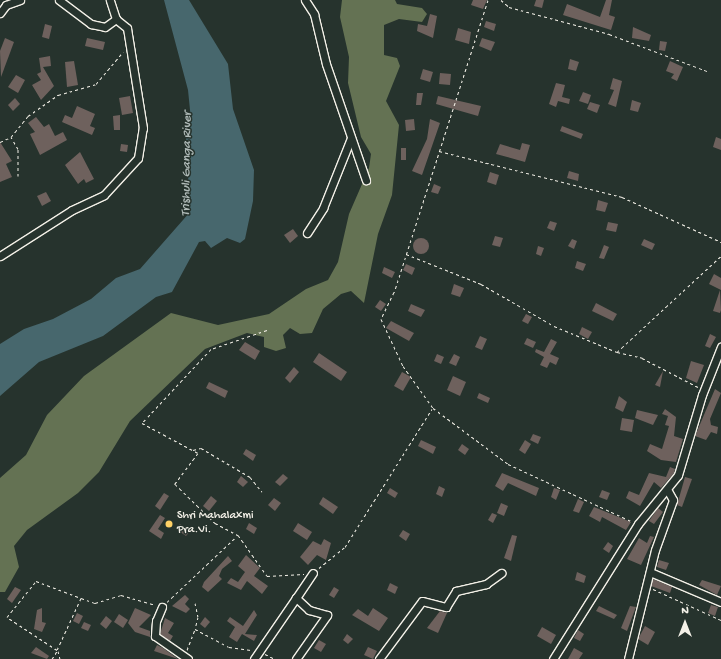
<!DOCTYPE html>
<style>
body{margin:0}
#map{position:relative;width:721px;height:659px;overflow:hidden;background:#26332d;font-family:"Gochi Hand",sans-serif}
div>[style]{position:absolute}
.green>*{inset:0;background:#647253}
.water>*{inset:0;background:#47676d}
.building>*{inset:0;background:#6e615d}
.round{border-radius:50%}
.path>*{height:1px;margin-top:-0.5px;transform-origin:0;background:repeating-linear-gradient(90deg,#f4f1e8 0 3px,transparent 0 6px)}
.roads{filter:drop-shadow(1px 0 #f4f1e8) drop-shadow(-1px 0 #f4f1e8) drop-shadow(0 1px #f4f1e8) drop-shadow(0 -1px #f4f1e8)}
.minor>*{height:7px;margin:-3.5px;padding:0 3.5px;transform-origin:3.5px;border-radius:3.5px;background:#26332d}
.dots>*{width:11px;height:11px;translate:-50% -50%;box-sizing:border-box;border:2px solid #26332d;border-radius:50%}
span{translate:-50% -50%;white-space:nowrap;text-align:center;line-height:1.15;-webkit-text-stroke:3px #26332d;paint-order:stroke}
.poi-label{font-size:12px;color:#f4f1e8}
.left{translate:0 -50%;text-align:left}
.water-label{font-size:13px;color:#afbab7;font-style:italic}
.north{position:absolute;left:665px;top:603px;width:40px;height:40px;-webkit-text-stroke:3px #26332d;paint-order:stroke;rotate:0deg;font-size:11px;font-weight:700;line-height:16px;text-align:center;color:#f4f1e8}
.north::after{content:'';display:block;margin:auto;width:14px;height:18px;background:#f4f1e8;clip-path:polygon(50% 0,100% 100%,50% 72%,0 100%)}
</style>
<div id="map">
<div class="green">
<i style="clip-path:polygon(342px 0,395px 0,397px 4px,422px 8px,427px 14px,422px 22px,399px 19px,384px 25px,384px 55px,397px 58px,400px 66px,386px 101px,399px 125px,392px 195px,378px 234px,364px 303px,351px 291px,341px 294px,323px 309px,312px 333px,300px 334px,290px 328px,283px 335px,286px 348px,276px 351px,264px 347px,264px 337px,247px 333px,205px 349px,130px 421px,99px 472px,78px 493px,27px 530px,14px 546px,19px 567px,5px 592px,0 592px,0 478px,26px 455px,47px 415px,84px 376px,171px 313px,218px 325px,269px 314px,306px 289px,328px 280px,338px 262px,349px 214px,369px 168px,371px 154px,361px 137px,348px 83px,349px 57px,340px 17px)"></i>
</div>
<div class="water">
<i style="clip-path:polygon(164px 0,189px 0,228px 64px,233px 109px,254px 170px,253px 201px,245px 239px,240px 243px,227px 238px,211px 248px,205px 241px,199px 242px,172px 292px,156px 297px,103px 336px,39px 362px,0 396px,0 344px,24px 329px,53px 319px,91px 299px,116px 278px,140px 269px,190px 212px,186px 138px,191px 120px,188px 90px)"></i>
</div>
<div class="building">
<i style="clip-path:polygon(473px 0,487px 0,483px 9px,471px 5px)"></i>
<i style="clip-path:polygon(536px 0,544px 0,542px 8px,534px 6px)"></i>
<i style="clip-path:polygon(606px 0,612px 0,609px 15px,615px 17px,611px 30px,563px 15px,567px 4px,600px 17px)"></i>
<i style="clip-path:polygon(430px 14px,437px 16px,433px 38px,417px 31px,418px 24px,427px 26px)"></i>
<i style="clip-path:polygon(486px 21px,496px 24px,494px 31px,484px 27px)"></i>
<i style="clip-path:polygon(45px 24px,52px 26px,49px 39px,42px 37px)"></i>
<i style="clip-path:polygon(633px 27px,651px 35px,649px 41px,632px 38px)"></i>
<i style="clip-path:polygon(458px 28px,471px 32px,469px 44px,455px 40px)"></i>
<i style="clip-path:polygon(5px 38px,14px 42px,1px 77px,0 51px)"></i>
<i style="clip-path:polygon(87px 38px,105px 42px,103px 50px,85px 46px)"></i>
<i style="clip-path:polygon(482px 38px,495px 42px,491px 51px,479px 46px)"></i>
<i style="clip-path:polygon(660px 41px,667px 42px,665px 51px,659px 50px)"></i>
<i style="clip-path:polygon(50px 56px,51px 66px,43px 67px,54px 86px,41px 100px,32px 85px,41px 80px,37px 74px,41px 72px,39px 58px)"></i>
<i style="clip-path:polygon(570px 59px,579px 62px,576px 71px,568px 69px)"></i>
<i style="clip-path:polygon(74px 61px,78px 85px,67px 87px,65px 62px)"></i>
<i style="clip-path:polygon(670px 61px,683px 67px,677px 81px,671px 78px,674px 74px,666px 71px)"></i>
<i style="clip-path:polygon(423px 69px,433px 72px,430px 82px,420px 79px)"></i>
<i style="clip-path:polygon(440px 73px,451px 74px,450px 85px,439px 84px)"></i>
<i style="clip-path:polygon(16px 75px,25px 80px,18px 93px,8px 87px)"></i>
<i style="clip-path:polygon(613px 78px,622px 81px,616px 107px,608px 104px,614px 90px,610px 89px)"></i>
<i style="clip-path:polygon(556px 83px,565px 85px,562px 97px,570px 99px,569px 104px,558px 101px,556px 107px,549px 104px)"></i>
<i style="clip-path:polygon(583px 92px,591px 95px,588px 104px,579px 101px)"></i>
<i style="clip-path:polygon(417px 93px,423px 93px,421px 105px,416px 105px)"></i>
<i style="clip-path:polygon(130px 96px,133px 113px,122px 115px,119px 98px)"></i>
<i style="clip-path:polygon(438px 96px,481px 106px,478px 116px,436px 104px)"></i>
<i style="clip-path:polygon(15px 98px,20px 104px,13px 111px,8px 105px)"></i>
<i style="clip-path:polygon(632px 100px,641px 103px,638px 112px,630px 110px)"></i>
<i style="clip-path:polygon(590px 102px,600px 105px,597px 113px,587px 109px)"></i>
<i style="clip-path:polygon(77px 106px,95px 114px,90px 126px,95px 128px,92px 135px,62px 122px,65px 115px,72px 118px)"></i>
<i style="clip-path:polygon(120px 115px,120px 130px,114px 130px,113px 116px)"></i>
<i style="clip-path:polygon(36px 117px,44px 127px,49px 124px,55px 136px,63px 132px,67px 140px,40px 155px,30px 134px,35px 132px,28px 123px)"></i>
<i style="clip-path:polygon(414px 119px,415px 130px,406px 131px,405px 120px)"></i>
<i style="clip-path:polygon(430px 119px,440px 123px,422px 175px,412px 171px,427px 139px)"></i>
<i style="clip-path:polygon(562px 126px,583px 134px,581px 139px,560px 131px)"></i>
<i style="clip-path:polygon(716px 137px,721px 139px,721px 150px,713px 147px)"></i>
<i style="clip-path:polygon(0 142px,12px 161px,6px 164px,12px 177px,0 182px)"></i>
<i style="clip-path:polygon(522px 143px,530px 145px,525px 162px,496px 154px,500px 144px,520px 150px)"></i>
<i style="clip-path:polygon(121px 144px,128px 145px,127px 152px,120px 151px)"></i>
<i style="clip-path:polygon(401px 148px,406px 148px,406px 160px,401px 160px)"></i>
<i style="clip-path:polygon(80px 152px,94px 179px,86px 183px,84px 179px,78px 184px,65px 165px)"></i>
<i style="clip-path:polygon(569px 171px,579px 174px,578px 181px,567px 178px)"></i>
<i style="clip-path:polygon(490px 172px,499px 175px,496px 185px,487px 182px)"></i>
<i style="clip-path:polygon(434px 184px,441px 187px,438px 194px,431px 192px)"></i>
<i style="clip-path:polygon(46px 192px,51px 201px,42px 206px,37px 196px)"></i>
<i style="clip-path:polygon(598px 200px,608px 203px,605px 212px,596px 210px)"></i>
<i style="clip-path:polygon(550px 221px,557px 223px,554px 231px,547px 228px)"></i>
<i style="clip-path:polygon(608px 222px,618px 224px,616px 232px,606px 230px)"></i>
<i style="clip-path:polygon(293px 229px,298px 236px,290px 243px,284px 235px)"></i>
<i style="clip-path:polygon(495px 236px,503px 238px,500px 247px,492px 245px)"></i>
<i class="round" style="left:413px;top:238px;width:16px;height:16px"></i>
<i style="clip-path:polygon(572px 239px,577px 241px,574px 249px,568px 246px)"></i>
<i style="clip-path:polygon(644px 239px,655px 244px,652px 250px,641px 245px)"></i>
<i style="clip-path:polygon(604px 245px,609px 247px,604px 259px,599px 258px)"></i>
<i style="clip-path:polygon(538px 246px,544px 248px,541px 256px,536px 254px)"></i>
<i style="clip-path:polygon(577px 261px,586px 264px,583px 271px,575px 268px)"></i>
<i style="clip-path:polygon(406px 264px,415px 268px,412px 275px,403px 270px)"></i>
<i style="clip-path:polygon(384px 267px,395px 272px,392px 278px,382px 273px)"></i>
<i style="clip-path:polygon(714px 274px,721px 278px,721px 290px,709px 284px)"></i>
<i style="clip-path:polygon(454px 284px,464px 288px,460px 297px,451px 294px)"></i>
<i style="clip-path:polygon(720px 290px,721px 310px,720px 313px,713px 311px)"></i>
<i style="clip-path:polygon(380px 300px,386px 304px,381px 311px,375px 307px)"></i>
<i style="clip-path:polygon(596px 303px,617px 314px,613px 321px,592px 311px)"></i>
<i style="clip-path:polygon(411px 304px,425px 310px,421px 317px,408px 311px)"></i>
<i style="clip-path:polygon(526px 314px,532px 317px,528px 324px,522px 321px)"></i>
<i style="clip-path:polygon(391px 321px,414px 333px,409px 341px,386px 328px)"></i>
<i style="clip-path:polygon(582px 327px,592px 332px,588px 339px,579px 334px)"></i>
<i style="clip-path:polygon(710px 334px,716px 337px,710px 348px,705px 346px)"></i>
<i style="clip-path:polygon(480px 336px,487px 339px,482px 350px,475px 347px)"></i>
<i style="clip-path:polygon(527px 338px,536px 342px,533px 348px,524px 344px)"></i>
<i style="clip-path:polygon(551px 339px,557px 342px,550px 354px,559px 358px,556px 365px,550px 362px,547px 368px,540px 365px,544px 357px,535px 352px,536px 349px,544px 352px)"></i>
<i style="clip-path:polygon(245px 342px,260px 351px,255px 360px,239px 350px)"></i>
<i style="clip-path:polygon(319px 353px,347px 372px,341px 381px,313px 362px)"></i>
<i style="clip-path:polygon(437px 354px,444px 357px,441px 364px,434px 361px)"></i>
<i style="clip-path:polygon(454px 354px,460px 357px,456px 366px,449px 363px)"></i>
<i style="clip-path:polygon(691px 361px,704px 365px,697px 383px,686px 378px)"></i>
<i style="clip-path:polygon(294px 367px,299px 372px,290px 383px,285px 378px)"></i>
<i style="clip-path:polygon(663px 371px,660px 387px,655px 385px)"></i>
<i style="clip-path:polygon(402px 372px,411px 377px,403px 391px,394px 386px)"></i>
<i style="clip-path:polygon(453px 376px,466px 382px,460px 396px,447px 390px)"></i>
<i style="clip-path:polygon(209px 382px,228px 391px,225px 398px,206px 388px)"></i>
<i style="clip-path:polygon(715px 389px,721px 393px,710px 419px,711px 425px,718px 427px,717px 434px,711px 432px,706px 440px,695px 436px)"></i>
<i style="clip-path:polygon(479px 393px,490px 398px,488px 403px,477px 398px)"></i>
<i style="clip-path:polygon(619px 396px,627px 402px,623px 412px,615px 408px)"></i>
<i style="clip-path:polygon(665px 409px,676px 417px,674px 436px,683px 439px,676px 462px,661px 460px,647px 451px,650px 444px,662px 449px,669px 426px,665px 425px,668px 416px,662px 414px)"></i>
<i style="clip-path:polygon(637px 410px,658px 415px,653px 425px,635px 418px)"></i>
<i style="clip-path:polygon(622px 418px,634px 420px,632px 432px,620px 430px)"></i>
<i style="clip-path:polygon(533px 434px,541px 437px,538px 444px,530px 440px)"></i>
<i style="clip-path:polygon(421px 440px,436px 447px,433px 454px,418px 446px)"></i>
<i style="clip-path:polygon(525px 440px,531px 444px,525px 454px,519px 450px)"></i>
<i style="clip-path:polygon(462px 444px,469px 449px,465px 455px,458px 450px)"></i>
<i style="clip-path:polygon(246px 449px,256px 455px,253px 461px,243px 454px)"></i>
<i style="clip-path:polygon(670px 467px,675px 469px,674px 473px,661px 488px,654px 482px,640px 506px,626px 498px,629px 491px,639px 495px,649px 473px,666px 477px)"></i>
<i style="clip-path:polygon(502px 473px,539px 488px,536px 496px,508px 483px,503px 491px,495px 486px)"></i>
<i style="clip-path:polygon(283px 474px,288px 478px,280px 486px,275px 482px)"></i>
<i style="clip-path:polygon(241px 476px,248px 482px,243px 487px,237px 482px)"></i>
<i style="clip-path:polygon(685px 477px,692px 479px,682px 507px,677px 505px)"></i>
<i style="clip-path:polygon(439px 486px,445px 489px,442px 497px,436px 494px)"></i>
<i style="clip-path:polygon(390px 488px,398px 493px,395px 498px,387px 493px)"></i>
<i style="clip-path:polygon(554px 488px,560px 490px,556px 500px,551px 497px)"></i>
<i style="clip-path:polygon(602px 490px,610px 493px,607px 500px,599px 497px)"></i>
<i style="clip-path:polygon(164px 493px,169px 496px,160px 510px,155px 506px)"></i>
<i style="clip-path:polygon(211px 496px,217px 501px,209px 511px,203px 506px)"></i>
<i style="clip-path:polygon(323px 497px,338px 507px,333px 514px,319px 504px)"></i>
<i style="clip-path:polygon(274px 498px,281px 503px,275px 511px,268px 505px)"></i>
<i style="clip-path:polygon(578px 499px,584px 502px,579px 513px,573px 511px)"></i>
<i style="clip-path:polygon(501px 503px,508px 506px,504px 516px,497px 513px)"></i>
<i style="clip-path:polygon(594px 507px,631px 522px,626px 530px,602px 517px,600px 522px,589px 516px)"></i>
<i style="clip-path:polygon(658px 508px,663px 512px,654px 524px,649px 521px)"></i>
<i style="clip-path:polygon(492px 513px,497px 515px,493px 523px,488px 520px)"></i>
<i style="clip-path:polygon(160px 515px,165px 518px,158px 529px,164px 533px,161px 539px,149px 531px)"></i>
<i style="clip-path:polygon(249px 523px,257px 528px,254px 534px,246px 529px)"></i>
<i style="clip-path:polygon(298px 523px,312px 532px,307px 540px,293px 531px)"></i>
<i style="clip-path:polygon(180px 524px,190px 531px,186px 536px,176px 529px)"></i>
<i style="clip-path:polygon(403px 530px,410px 534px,406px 541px,399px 536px)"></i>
<i style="clip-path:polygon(512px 535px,517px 536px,511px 561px,504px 558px)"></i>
<i style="clip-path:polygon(650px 536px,654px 537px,641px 565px,627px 559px,639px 538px,647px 543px)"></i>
<i style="clip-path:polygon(324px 539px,331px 543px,326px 560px,317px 555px,308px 565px,300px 557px,313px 541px,321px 545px)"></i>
<i style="clip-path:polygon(608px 542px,613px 546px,609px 553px,603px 549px)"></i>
<i style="clip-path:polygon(246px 555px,260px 568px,254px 576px,268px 586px,262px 594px,247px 581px,241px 590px,227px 583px,231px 578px,238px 582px,245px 572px,238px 566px)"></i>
<i style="clip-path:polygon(228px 556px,232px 561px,222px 569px,219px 576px,222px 579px,208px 592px,202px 587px,204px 582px)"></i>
<i style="clip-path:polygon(659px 560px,669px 563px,666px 570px,657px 567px)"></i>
<i style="clip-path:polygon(577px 572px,586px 576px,584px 583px,575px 580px)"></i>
<i style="clip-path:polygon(653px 579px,672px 587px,670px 593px,651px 586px)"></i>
<i style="clip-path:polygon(702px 580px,721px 586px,717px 595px,699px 585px)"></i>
<i style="clip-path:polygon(390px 583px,398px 587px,395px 594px,387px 590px)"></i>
<i style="clip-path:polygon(15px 587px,21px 590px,12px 603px,7px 599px)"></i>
<i style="clip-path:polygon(334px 587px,339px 590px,334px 598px,329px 595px)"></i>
<i style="clip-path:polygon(185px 595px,189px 599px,185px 604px,190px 609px,186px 613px,172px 606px)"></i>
<i style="clip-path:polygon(711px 605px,718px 607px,715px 616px,708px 613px)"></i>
<i style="clip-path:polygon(599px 606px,617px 615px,614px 619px,596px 611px)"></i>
<i style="clip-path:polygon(630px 606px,636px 607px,627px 631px,621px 628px)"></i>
<i style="clip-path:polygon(42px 608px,42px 622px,46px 623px,42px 632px,34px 629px,37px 610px)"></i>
<i style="clip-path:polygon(135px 608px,151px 615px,139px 627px,150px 631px,150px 637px,135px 632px,128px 623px)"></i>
<i style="clip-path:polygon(373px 608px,388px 618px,379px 631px,352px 615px,358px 609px,368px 616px)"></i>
<i style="clip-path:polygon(254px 610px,257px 615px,245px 634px,257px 635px,254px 641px,242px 634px,237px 642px,229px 637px,235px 627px,227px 621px,230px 617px,243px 626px)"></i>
<i style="clip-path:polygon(440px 611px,447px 613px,438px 633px,427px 628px)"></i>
<i style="clip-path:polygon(77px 613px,83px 616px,79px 624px,73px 621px)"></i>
<i style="clip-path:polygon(119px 614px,128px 620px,123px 628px,114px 622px)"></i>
<i style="clip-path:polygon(106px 616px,112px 621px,106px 629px,100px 624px)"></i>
<i style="clip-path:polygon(205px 617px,210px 622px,205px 628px,200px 624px)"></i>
<i style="clip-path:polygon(165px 618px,174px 623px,168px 633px,173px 636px,170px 641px,160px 634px)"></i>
<i style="clip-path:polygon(84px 622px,91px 625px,88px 631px,81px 628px)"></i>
<i style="clip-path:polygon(645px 626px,655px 632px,648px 645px,638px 639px)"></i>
<i style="clip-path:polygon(542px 627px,556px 635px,551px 644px,537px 636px)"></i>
<i style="clip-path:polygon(578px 630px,584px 634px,580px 641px,574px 638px)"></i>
<i style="clip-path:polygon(347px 634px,353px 639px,348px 644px,343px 640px)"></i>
<i style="clip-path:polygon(319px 640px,326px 644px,321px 652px,314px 648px)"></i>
<i style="clip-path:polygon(157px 645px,163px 648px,178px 659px,154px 651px)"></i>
<i style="clip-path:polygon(36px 647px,49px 656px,47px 659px,31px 653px)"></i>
<i style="clip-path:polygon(368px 647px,377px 651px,373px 659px,364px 655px)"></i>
<i style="clip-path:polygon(574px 648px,583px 653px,579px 659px,568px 659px)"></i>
</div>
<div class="path">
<i style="left:488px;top:0;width:307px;rotate:107.8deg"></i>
<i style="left:394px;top:292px;width:30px;rotate:116deg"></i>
<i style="left:381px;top:319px;width:52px;rotate:64.9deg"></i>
<i style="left:403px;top:366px;width:52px;rotate:54.5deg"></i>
<i style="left:433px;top:408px;width:94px;rotate:36.7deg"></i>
<i style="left:508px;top:464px;width:136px;rotate:24.9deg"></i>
<i style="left:501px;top:0;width:11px;rotate:41deg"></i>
<i style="left:509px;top:7px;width:104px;rotate:15.1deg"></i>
<i style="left:609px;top:34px;width:105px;rotate:20.7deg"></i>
<i style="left:0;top:142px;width:12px;rotate:-24deg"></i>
<i style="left:439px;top:151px;width:189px;rotate:14.1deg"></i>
<i style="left:622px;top:197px;width:109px;rotate:24.4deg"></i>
<i style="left:18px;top:176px;width:27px;rotate:-90deg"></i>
<i style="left:18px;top:149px;width:14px;rotate:-120deg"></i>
<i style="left:11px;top:137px;width:27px;rotate:-51deg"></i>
<i style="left:28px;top:116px;width:37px;rotate:-35deg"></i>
<i style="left:58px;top:95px;width:40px;rotate:-16deg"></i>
<i style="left:96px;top:84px;width:42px;rotate:-49.8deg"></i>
<i style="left:406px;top:254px;width:81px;rotate:21.8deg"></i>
<i style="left:481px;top:284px;width:84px;rotate:29.9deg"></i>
<i style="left:554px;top:326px;width:68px;rotate:22.4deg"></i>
<i style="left:617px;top:352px;width:26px;rotate:13deg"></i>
<i style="left:642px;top:358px;width:63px;rotate:27.4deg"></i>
<i style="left:267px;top:330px;width:59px;rotate:161.3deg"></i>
<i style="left:211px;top:349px;width:101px;rotate:133deg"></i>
<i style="left:142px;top:423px;width:64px;rotate:28.2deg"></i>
<i style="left:198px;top:453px;width:39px;rotate:127deg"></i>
<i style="left:175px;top:484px;width:56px;rotate:44.3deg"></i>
<i style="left:215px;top:523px;width:26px;rotate:28deg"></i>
<i style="left:238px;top:535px;width:50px;rotate:54.7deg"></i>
<i style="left:267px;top:576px;width:37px;rotate:-3deg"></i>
<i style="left:617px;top:352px;width:142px;rotate:-42.7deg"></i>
<i style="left:193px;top:450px;width:8px;rotate:-14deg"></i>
<i style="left:201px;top:448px;width:57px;rotate:30.6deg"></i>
<i style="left:250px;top:477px;width:19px;rotate:51deg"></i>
<i style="left:319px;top:568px;width:33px;rotate:-39deg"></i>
<i style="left:345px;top:547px;width:163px;rotate:-57.8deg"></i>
<i style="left:653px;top:589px;width:75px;rotate:24.5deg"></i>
<i style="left:81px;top:598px;width:57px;rotate:114.8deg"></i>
<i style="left:57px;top:650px;width:60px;rotate:-146.6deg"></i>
<i style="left:7px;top:617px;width:46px;rotate:-51.1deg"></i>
<i style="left:36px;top:581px;width:48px;rotate:20.7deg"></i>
<i style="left:81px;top:598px;width:15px;rotate:20deg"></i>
<i style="left:95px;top:603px;width:27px;rotate:-17deg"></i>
<i style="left:121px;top:595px;width:36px;rotate:16deg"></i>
<i style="left:167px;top:602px;width:96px;rotate:-43.3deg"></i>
<i style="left:195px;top:603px;width:14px;rotate:78deg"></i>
<i style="left:198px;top:617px;width:12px;rotate:104deg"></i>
<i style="left:195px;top:629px;width:38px;rotate:28deg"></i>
<i style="left:229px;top:647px;width:22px;rotate:8deg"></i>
<i style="left:187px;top:650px;width:22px;rotate:-69deg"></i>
<i style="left:58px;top:651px;width:8px;rotate:76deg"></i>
<i style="left:265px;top:654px;width:11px;rotate:27deg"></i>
<i style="left:52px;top:659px;width:9px;rotate:-58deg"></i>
</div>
<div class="roads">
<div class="minor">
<i style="left:59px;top:0;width:40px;rotate:37deg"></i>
<i style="left:91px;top:24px;width:14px;rotate:12deg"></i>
<i style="left:105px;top:27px;width:14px;rotate:-36deg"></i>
<i style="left:305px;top:0;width:17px;rotate:57deg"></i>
<i style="left:314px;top:14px;width:51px;rotate:76.5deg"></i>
<i style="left:326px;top:64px;width:123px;rotate:71deg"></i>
<i style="left:0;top:13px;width:10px;rotate:-53deg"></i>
<i style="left:6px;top:5px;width:15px;rotate:-20deg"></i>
<i style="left:307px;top:233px;width:30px;rotate:-57deg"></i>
<i style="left:323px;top:208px;width:75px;rotate:-68.2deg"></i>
<i style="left:0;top:256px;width:85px;rotate:-32.6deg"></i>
<i style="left:72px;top:210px;width:35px;rotate:-25deg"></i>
<i style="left:104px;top:195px;width:50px;rotate:-47.4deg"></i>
<i style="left:138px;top:158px;width:30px;rotate:-81deg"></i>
<i style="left:143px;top:128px;width:101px;rotate:-99.1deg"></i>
<i style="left:127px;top:28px;width:14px;rotate:-141deg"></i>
<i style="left:116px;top:19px;width:20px;rotate:-108deg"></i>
<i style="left:650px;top:572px;width:77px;rotate:22.9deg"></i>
<i style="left:162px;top:607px;width:15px;rotate:113deg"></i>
<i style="left:156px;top:621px;width:15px;rotate:94deg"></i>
<i style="left:155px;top:636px;width:40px;rotate:34.9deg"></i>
<i style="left:254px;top:659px;width:74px;rotate:-55.5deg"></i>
<i style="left:296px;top:659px;width:54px;rotate:-54.8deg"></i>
<i style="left:327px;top:615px;width:19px;rotate:-164deg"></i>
<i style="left:309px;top:610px;width:18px;rotate:-137deg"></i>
<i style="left:296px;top:598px;width:30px;rotate:-56deg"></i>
<i style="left:379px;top:659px;width:72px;rotate:-53.4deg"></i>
<i style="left:422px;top:601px;width:25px;rotate:14deg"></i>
<i style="left:446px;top:607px;width:19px;rotate:-58deg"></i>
<i style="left:456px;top:591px;width:31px;rotate:-13deg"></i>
<i style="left:486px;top:584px;width:19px;rotate:-36deg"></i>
<i style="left:553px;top:659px;width:160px;rotate:-57.8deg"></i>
<i style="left:638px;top:524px;width:63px;rotate:-50.8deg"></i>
<i style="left:678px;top:475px;width:84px;rotate:-73.3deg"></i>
<i style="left:702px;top:395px;width:52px;rotate:-68.4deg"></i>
<i style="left:628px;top:659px;width:112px;rotate:-76.1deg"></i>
<i style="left:655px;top:550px;width:53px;rotate:-70.2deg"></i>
<i style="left:673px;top:500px;width:10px;rotate:-119deg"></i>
</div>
</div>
<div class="dots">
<i style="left:169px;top:524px;background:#ffd166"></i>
</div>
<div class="poi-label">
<span class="left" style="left:177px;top:524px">Shri Mahalaxmi<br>Pra.Vi.</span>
</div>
<div class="water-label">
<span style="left:188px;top:164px;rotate:-89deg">Trishuli Ganga River</span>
</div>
<div class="north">N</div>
</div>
